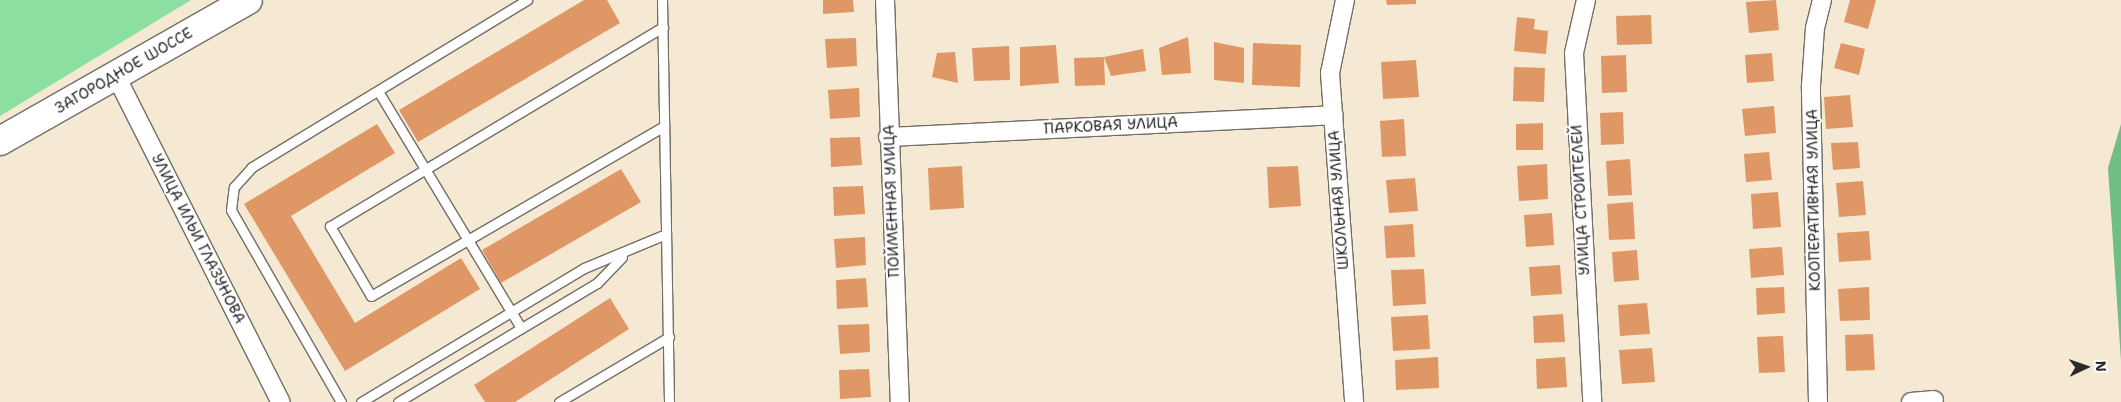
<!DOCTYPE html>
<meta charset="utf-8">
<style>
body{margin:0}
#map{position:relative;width:2121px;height:402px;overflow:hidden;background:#f5e9d4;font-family:"Shantell Sans",sans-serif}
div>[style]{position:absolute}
.green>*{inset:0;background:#8bdfa0}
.forest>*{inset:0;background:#70be86}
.building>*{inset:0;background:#df9765}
.roads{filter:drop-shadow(1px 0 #726e66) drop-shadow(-1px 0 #726e66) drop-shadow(0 1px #726e66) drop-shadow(0 -1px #726e66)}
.service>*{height:9px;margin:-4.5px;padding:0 4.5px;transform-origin:4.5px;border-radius:4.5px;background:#fff}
.minor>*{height:18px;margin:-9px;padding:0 9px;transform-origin:9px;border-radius:9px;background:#fff}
.trunk>*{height:28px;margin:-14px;padding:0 14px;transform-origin:14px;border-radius:14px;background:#fff}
span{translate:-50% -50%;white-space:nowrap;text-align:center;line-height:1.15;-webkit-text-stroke:4px #fff;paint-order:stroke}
.street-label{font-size:15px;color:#2b2b2b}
.north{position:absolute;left:2061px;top:342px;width:50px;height:50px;-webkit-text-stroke:4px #fff;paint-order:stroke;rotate:87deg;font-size:14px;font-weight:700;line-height:20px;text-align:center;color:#2b2b2b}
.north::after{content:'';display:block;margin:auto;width:18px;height:22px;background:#2b2b2b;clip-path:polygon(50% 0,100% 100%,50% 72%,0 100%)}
</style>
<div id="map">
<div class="green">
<i style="clip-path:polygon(0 0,191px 0,0 116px)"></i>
</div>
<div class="forest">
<i style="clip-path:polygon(2121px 124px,2121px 361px,2108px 168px)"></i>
</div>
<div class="building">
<i style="clip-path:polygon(584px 0,607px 0,620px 23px,418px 142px,399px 110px)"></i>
<i style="clip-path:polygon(823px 0,853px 0,854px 12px,823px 14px)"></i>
<i style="clip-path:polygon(1386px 0,1416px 0,1416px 4px,1387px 5px)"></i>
<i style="clip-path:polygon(1776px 0,1779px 30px,1749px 33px,1746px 2px)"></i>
<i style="clip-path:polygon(1850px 0,1876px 0,1868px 29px,1844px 22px)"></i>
<i style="clip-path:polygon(1651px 15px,1652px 44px,1617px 45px,1616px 16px)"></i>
<i style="clip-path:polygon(1517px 17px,1535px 19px,1534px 29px,1548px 31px,1546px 54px,1514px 51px)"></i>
<i style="clip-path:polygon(1188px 37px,1191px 73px,1162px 75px,1159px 48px)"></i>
<i style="clip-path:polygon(856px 38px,857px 66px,827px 68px,825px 39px)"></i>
<i style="clip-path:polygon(1214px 42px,1244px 48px,1244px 83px,1214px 80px)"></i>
<i style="clip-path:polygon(1253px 43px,1301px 45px,1300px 87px,1252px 85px)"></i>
<i style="clip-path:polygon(1841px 43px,1865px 49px,1859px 75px,1834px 68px)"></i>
<i style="clip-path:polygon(1056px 45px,1059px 83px,1020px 86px,1020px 47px)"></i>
<i style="clip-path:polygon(1009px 46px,1010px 80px,974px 81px,972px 48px)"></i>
<i style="clip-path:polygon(1143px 49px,1146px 71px,1111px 76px,1104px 57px)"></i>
<i style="clip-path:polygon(955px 52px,958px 83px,932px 77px,937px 53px)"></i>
<i style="clip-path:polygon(1772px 53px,1774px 81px,1747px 83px,1745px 55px)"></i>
<i style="clip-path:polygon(1626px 55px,1627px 92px,1602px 93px,1601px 56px)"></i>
<i style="clip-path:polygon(1104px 57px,1105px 85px,1075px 86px,1074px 58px)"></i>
<i style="clip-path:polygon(1416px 60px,1419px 97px,1383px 99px,1381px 62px)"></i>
<i style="clip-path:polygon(1514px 67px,1545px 68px,1544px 102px,1513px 101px)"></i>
<i style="clip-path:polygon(859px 88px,860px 117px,830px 119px,828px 90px)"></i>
<i style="clip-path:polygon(1850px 95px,1853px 127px,1826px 129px,1824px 97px)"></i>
<i style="clip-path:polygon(1774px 106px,1776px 133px,1745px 136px,1742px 109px)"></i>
<i style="clip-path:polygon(1623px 112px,1624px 144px,1601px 145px,1600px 113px)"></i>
<i style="clip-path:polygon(1404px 119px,1406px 156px,1382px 157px,1380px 121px)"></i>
<i style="clip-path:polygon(1543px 123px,1543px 150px,1516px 150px,1516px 124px)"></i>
<i style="clip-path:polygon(377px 124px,395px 153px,291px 216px,355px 323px,461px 258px,480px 289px,345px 371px,244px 204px)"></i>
<i style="clip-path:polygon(860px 137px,862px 165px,831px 167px,830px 138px)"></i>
<i style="clip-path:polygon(1858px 142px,1860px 168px,1833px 170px,1831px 143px)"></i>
<i style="clip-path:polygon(1769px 152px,1772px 180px,1746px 182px,1744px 154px)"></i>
<i style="clip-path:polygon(1630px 159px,1632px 195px,1608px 196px,1606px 161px)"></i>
<i style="clip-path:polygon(1547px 164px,1548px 199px,1519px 201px,1517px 166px)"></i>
<i style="clip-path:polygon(962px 166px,964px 208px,930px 210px,928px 168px)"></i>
<i style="clip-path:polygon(1298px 166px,1301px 206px,1269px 208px,1267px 167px)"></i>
<i style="clip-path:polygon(621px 169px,641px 202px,501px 283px,482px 250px)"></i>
<i style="clip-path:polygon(1415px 178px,1418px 211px,1389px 213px,1386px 180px)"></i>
<i style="clip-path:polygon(1863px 181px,1866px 215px,1839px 217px,1836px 183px)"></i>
<i style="clip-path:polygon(863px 186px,865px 214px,834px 216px,833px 187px)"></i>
<i style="clip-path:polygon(1778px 192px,1781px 227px,1753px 229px,1751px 194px)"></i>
<i style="clip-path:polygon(1633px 202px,1635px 239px,1609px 240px,1607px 204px)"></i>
<i style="clip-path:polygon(1552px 213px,1554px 245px,1526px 247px,1524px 215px)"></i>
<i style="clip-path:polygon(1413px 224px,1415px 257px,1386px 258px,1384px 226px)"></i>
<i style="clip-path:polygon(1869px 231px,1871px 260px,1839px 262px,1837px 233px)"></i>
<i style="clip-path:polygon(865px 237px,866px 265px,836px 268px,834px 239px)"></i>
<i style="clip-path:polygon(1782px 247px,1784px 275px,1751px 278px,1749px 249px)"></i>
<i style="clip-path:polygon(1637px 250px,1639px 280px,1614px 282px,1612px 252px)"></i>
<i style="clip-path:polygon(1560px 265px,1562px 294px,1531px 296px,1529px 267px)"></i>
<i style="clip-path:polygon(1424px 269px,1426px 304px,1393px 306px,1391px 270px)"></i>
<i style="clip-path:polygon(866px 278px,868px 307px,837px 309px,836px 280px)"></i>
<i style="clip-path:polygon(1784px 287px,1785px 313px,1757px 315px,1756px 288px)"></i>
<i style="clip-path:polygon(1869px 287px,1870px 320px,1840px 321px,1838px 289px)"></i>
<i style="clip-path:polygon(610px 298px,629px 329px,515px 402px,485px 402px,474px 385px)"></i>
<i style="clip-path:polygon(1647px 303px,1650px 334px,1620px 336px,1618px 305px)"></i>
<i style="clip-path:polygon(1563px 314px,1565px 342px,1534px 343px,1533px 316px)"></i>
<i style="clip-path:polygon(1428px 315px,1430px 349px,1393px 351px,1391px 317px)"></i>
<i style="clip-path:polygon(869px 324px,870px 352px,840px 354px,838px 325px)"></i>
<i style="clip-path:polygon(1873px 334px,1875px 370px,1846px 371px,1845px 335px)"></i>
<i style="clip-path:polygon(1783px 336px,1785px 372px,1759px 373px,1757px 337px)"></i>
<i style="clip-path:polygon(1652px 348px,1655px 382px,1622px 384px,1619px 350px)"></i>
<i style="clip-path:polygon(1438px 357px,1439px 388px,1396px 390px,1395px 360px)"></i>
<i style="clip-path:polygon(1565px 357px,1567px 387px,1537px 389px,1536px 359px)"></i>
<i style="clip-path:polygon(869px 369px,871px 397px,840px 399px,839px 370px)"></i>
</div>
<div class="roads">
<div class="service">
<i style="left:662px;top:0;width:402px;rotate:89deg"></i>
<i style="left:663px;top:27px;width:388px;rotate:149.1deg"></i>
<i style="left:330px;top:226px;width:81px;rotate:59.6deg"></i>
<i style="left:371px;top:296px;width:339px;rotate:-30.1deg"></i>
<i style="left:378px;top:91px;width:277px;rotate:58.9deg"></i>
<i style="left:341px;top:402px;width:221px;rotate:-119.8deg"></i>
<i style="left:231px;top:210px;width:23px;rotate:-83deg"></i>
<i style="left:234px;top:187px;width:27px;rotate:-48deg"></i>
<i style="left:252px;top:167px;width:322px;rotate:-31.3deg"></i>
<i style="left:361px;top:402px;width:260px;rotate:-31deg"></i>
<i style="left:584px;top:268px;width:89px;rotate:-22.5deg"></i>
<i style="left:398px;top:402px;width:232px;rotate:-30.9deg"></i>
<i style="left:597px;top:283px;width:36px;rotate:-46deg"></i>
<i style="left:559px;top:402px;width:128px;rotate:-30.6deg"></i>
</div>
<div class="minor">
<i style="left:885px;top:0;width:402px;rotate:87.9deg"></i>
<i style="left:1345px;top:0;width:75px;rotate:101.6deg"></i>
<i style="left:1330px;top:73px;width:330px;rotate:85.8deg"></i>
<i style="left:1586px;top:0;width:54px;rotate:102.8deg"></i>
<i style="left:1574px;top:53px;width:349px;rotate:87deg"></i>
<i style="left:116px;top:76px;width:365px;rotate:63.2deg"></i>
<i style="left:888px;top:137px;width:446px;rotate:-2.8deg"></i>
<i style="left:1818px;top:402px;width:316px;rotate:-91.3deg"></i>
<i style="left:1811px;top:86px;width:58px;rotate:-86.1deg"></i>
<i style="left:1815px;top:28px;width:29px;rotate:-76deg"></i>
<i style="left:1911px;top:402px;width:23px;rotate:-5deg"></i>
</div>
<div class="trunk">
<i style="left:0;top:141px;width:285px;rotate:-29.6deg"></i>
</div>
</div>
<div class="street-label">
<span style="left:124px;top:71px;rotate:-30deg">ЗАГОРОДНОЕ ШОССЕ</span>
<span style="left:1111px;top:126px;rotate:-3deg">ПАРКОВАЯ УЛИЦА</span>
<span style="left:1339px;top:200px;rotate:-94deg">ШКОЛЬНАЯ УЛИЦА</span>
<span style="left:1581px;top:200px;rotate:-93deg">УЛИЦА СТРОИТЕЛЕЙ</span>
<span style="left:1814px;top:200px;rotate:-91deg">КООПЕРАТИВНАЯ УЛИЦА</span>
<span style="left:892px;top:201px;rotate:-92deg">ПОЙМЕННАЯ УЛИЦА</span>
<span style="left:198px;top:239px;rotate:63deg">УЛИЦА ИЛЬИ ГЛАЗУНОВА</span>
</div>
<div class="north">N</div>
</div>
